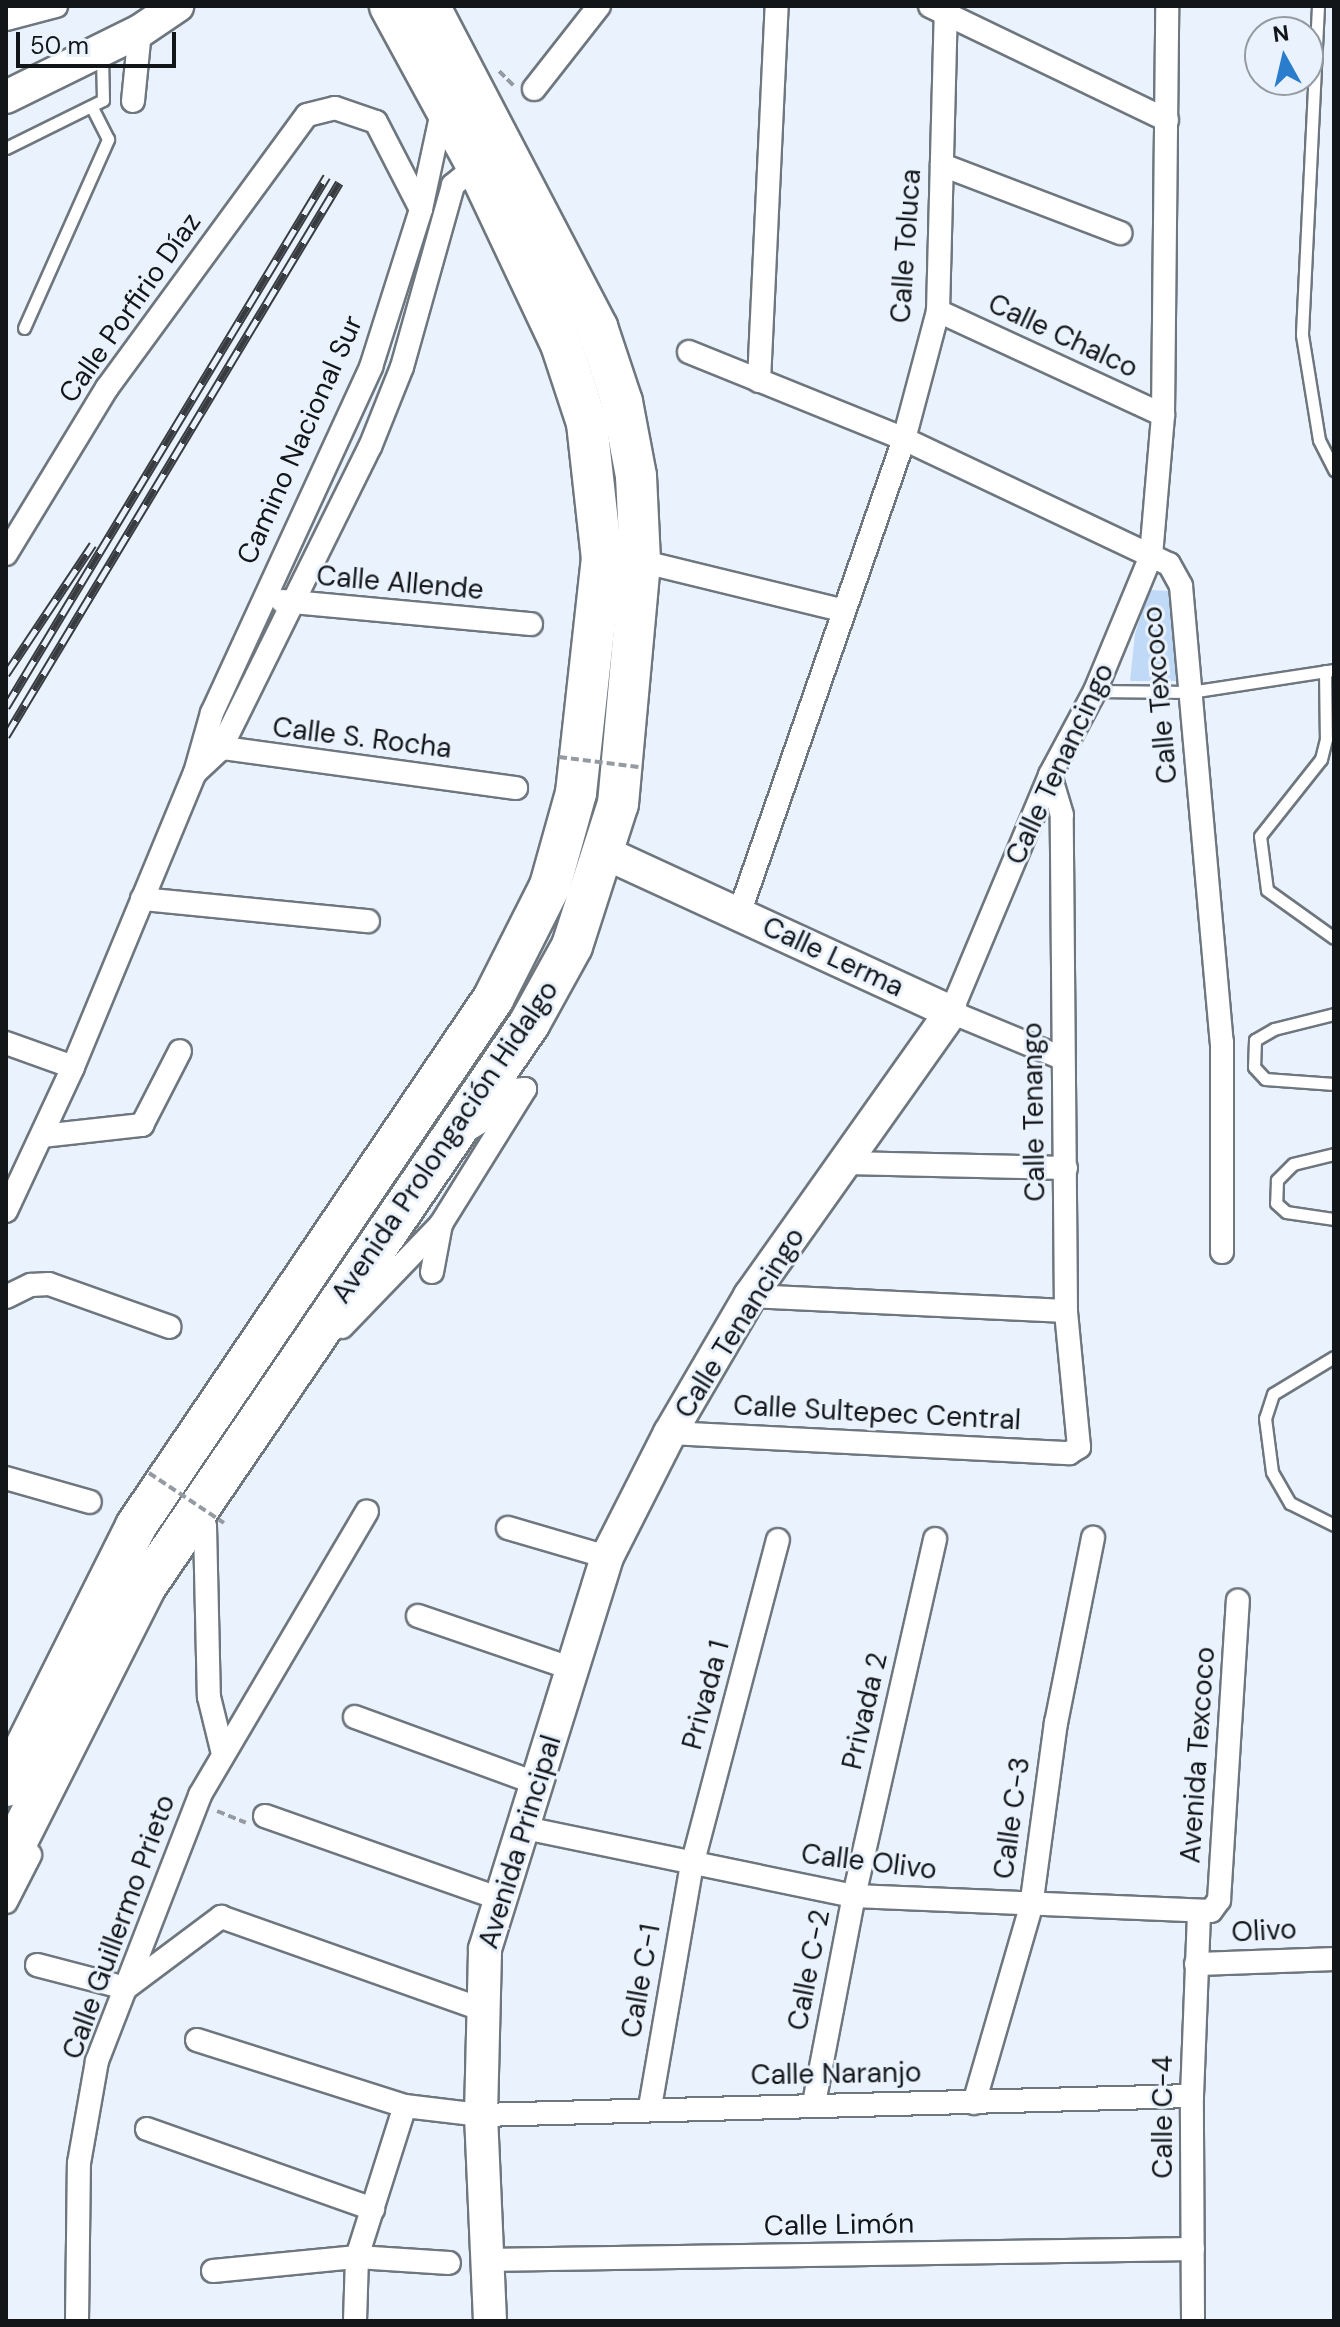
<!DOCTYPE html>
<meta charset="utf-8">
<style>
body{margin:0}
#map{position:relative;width:1340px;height:2327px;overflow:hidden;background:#eaf3fd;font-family:"DM Sans",sans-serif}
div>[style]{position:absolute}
.green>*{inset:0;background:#c0d9f6}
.path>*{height:4px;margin-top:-2px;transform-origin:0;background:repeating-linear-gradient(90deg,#949aa2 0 8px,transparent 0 12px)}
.roads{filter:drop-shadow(2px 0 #6e767e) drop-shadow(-2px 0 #6e767e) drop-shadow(0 2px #6e767e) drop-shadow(0 -2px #6e767e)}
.lane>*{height:11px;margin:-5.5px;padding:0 5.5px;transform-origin:5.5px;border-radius:5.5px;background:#fff}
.street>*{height:22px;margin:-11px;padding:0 11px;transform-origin:11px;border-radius:11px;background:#fff}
.secondary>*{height:32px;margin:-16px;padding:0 16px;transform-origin:16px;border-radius:16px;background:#fff}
.highway>*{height:40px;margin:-20px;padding:0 20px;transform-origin:20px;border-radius:20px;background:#fff}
.rail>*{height:9px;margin-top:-4.5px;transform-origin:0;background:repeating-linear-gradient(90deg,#eaf3fd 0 18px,#383c41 0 36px);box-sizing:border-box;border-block:2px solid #383c41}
.path-bridge>*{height:4px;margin-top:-2px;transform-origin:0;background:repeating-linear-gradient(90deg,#949aa2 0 8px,transparent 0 12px)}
span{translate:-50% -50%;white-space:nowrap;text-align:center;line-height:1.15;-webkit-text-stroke:6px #eaf3fd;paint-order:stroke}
.street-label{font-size:28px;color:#131619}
.frame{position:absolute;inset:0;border:8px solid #131619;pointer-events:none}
.north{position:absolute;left:1244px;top:16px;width:80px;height:80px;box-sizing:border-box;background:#eaf3fd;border:2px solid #949ba2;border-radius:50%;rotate:352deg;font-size:22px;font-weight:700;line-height:32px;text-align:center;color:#131619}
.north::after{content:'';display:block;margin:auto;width:28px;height:36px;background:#2a7dcc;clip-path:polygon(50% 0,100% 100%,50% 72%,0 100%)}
.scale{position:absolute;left:16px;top:32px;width:160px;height:36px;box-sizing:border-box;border:4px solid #131619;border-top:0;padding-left:10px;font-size:24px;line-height:28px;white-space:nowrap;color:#131619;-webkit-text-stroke:6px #eaf3fd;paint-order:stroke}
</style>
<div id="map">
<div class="green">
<i style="clip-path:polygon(1149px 590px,1171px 591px,1178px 681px,1130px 681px,1135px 634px)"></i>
</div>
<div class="path">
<i style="left:499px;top:71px;width:23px;rotate:45deg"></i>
<i style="left:217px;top:1811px;width:31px;rotate:22deg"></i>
</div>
<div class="roads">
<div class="lane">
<i style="left:1318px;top:6px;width:329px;rotate:92.8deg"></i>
<i style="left:1302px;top:335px;width:106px;rotate:80.8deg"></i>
<i style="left:1319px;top:440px;width:34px;rotate:63deg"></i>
<i style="left:6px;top:148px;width:108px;rotate:-26.3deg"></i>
<i style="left:103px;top:100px;width:45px;rotate:-91.3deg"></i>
<i style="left:24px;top:328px;width:207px;rotate:-66deg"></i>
<i style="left:108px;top:139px;width:33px;rotate:-117deg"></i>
<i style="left:1325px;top:671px;width:68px;rotate:89.2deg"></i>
<i style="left:1326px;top:739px;width:21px;rotate:104deg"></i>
<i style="left:1321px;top:759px;width:98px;rotate:128.4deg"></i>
<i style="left:1260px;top:836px;width:54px;rotate:82.6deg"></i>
<i style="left:1267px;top:890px;width:82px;rotate:35.6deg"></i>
<i style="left:1095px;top:691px;width:95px;rotate:0.6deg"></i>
<i style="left:1190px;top:692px;width:146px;rotate:-8.7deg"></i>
<i style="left:1334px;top:1014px;width:62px;rotate:166deg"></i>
<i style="left:1274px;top:1029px;width:22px;rotate:150deg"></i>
<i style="left:1255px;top:1040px;width:27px;rotate:92deg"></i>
<i style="left:1254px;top:1067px;width:16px;rotate:47deg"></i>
<i style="left:1265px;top:1079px;width:69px;rotate:4.1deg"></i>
<i style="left:1334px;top:1154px;width:42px;rotate:166.3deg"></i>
<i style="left:1293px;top:1164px;width:23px;rotate:135deg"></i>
<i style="left:1277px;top:1180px;width:23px;rotate:92deg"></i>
<i style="left:1276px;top:1203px;width:13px;rotate:42deg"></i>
<i style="left:1286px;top:1212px;width:49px;rotate:8.3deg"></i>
<i style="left:1334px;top:1357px;width:71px;rotate:148.8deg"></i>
<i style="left:1273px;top:1394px;width:25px;rotate:108deg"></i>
<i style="left:1265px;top:1418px;width:54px;rotate:82.6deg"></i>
<i style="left:1272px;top:1472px;width:36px;rotate:60deg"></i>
<i style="left:1290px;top:1503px;width:49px;rotate:26.6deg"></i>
</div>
<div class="street">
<i style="left:930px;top:6px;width:263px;rotate:25.7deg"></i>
<i style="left:6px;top:19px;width:52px;rotate:-14.6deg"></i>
<i style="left:534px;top:89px;width:105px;rotate:-51.9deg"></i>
<i style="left:133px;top:101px;width:70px;rotate:-84.3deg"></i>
<i style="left:942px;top:165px;width:191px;rotate:20.9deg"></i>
<i style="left:938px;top:311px;width:248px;rotate:24.8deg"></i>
<i style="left:689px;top:352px;width:232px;rotate:22deg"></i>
<i style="left:904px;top:439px;width:293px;rotate:25.3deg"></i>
<i style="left:1169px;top:564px;width:25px;rotate:61deg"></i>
<i style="left:1181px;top:586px;width:458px;rotate:84.9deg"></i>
<i style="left:1222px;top:1042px;width:210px;rotate:90deg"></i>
<i style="left:759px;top:381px;width:375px;rotate:-87.3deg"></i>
<i style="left:6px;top:554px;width:194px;rotate:-58.7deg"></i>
<i style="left:107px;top:388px;width:338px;rotate:-53.8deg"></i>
<i style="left:307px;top:115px;width:29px;rotate:-14deg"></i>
<i style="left:335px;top:108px;width:43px;rotate:18.9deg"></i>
<i style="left:376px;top:122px;width:98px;rotate:62.7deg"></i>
<i style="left:640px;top:561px;width:207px;rotate:13.7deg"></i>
<i style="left:282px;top:601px;width:250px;rotate:5.3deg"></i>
<i style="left:209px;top:746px;width:310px;rotate:7.8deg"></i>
<i style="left:195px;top:773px;width:34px;rotate:-43deg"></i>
<i style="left:220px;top:750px;width:338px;rotate:-63.7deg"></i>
<i style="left:370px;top:447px;width:86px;rotate:-68.2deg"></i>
<i style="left:402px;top:367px;width:189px;rotate:-74.3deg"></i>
<i style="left:453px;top:185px;width:41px;rotate:-39.1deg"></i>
<i style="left:142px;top:899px;width:227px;rotate:5.6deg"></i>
<i style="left:739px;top:914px;width:503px;rotate:-70.84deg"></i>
<i style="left:904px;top:439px;width:132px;rotate:-75.1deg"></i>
<i style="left:938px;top:311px;width:297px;rotate:-88.5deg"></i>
<i style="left:6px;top:1043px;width:71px;rotate:19.7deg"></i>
<i style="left:1062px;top:1058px;width:120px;rotate:-157.5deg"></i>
<i style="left:951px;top:1012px;width:257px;rotate:-67.3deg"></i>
<i style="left:1050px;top:775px;width:95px;rotate:-61.8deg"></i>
<i style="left:1095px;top:691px;width:146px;rotate:-67.5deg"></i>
<i style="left:1151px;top:556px;width:142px;rotate:-85.1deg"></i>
<i style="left:1163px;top:415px;width:409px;rotate:-89.4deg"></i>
<i style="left:42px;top:1136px;width:101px;rotate:-6.3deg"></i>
<i style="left:142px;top:1125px;width:83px;rotate:-62.8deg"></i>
<i style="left:846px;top:1163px;width:220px;rotate:1.3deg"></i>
<i style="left:6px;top:1211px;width:159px;rotate:-65deg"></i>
<i style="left:73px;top:1067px;width:318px;rotate:-67.5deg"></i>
<i style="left:195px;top:773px;width:62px;rotate:-74.2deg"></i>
<i style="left:212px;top:713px;width:381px;rotate:-65.3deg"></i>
<i style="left:371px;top:367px;width:166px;rotate:-72.4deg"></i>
<i style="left:421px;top:209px;width:90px;rotate:-77.8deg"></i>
<i style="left:440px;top:121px;width:16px;rotate:-55deg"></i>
<i style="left:432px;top:1272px;width:49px;rotate:-79.4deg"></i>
<i style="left:441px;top:1224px;width:159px;rotate:-58.1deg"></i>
<i style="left:525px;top:1089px;width:13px;rotate:176deg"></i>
<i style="left:512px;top:1090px;width:34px;rotate:130deg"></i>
<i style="left:490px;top:1116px;width:22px;rotate:148deg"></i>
<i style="left:750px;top:1296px;width:316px;rotate:2.7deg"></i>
<i style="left:6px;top:1297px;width:28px;rotate:-26deg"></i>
<i style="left:31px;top:1285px;width:18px;rotate:-3deg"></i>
<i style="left:49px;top:1284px;width:128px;rotate:19.6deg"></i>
<i style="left:342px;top:1327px;width:143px;rotate:-46.1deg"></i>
<i style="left:670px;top:1433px;width:400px;rotate:2.9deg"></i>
<i style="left:1069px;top:1453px;width:12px;rotate:-31deg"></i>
<i style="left:1079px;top:1447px;width:137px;rotate:-95.5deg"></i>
<i style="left:1066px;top:1311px;width:496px;rotate:-90.5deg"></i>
<i style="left:1062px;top:815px;width:42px;rotate:-106.7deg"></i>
<i style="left:6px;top:1478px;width:87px;rotate:15.9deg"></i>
<i style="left:205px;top:1526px;width:171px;rotate:88.7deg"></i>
<i style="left:209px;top:1697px;width:55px;rotate:76.2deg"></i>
<i style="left:508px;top:1528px;width:103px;rotate:16.3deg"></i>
<i style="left:418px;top:1616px;width:164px;rotate:18.9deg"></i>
<i style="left:355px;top:1717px;width:192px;rotate:20.1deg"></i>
<i style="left:265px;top:1816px;width:250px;rotate:19.4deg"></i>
<i style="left:525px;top:1828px;width:336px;rotate:11.7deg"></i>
<i style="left:854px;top:1896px;width:357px;rotate:2.4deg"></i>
<i style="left:1211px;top:1911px;width:14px;rotate:-54deg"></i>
<i style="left:1219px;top:1900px;width:300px;rotate:-86.4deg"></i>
<i style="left:6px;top:1902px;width:53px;rotate:-62.9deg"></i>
<i style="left:1196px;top:1964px;width:138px;rotate:-2.1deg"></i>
<i style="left:37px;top:1965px;width:92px;rotate:14.5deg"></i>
<i style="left:126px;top:1988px;width:119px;rotate:-36.8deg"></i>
<i style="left:221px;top:1917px;width:276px;rotate:19.5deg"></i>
<i style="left:197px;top:2040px;width:218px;rotate:17.6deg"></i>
<i style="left:405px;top:2106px;width:77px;rotate:6.8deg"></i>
<i style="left:481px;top:2115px;width:711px;rotate:-1.53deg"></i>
<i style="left:814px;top:2103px;width:211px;rotate:-79.1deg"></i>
<i style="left:854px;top:1896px;width:366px;rotate:-77.2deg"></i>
<i style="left:974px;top:2103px;width:204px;rotate:-73.8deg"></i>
<i style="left:1031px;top:1907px;width:186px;rotate:-82.3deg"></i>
<i style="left:1056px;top:1723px;width:189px;rotate:-78.7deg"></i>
<i style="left:650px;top:2107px;width:246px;rotate:-80.2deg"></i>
<i style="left:692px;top:1865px;width:336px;rotate:-75.2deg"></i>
<i style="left:147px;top:2129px;width:240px;rotate:19.5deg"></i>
<i style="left:485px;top:2260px;width:708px;rotate:-0.89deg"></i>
<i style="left:213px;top:2271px;width:145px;rotate:-5.6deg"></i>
<i style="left:357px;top:2257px;width:92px;rotate:3.7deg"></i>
<i style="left:77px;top:2321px;width:158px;rotate:-89.3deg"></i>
<i style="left:79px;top:2163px;width:104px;rotate:-80deg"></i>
<i style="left:97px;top:2061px;width:285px;rotate:-68.8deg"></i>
<i style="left:200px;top:1795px;width:329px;rotate:-59.5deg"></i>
<i style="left:355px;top:2321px;width:64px;rotate:-88.2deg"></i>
<i style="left:357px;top:2257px;width:158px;rotate:-72.4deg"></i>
<i style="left:1193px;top:2321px;width:225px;rotate:-90.3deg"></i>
<i style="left:1192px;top:2096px;width:183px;rotate:-87.8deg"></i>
</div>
<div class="secondary">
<i style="left:6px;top:97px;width:149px;rotate:-26.2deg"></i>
<i style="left:140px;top:31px;width:45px;rotate:-34deg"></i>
<i style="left:490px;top:2321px;width:206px;rotate:-92.5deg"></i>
<i style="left:481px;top:2115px;width:166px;rotate:-88.6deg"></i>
<i style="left:485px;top:1949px;width:411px;rotate:-72.7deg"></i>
<i style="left:607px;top:1557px;width:139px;rotate:-63.1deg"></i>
<i style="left:670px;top:1433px;width:159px;rotate:-59.7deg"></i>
<i style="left:750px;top:1296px;width:348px;rotate:-54.7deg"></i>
<i style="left:951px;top:1012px;width:381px;rotate:-155.3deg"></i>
</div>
<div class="highway">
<i style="left:6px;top:1786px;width:291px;rotate:-63.4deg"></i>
<i style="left:136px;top:1526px;width:637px;rotate:-55.89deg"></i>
<i style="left:493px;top:999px;width:127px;rotate:-63.2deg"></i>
<i style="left:550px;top:886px;width:97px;rotate:-74.4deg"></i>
<i style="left:576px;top:793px;width:235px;rotate:-83.7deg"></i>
<i style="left:602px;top:559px;width:137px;rotate:-96.3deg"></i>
<i style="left:587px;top:423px;width:83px;rotate:-108.2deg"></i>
<i style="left:561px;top:344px;width:199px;rotate:-115.3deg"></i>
<i style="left:476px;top:164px;width:180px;rotate:-118.6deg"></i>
<i style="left:6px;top:1863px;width:310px;rotate:-63.2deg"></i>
<i style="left:146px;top:1586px;width:680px;rotate:-55.73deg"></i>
<i style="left:529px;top:1024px;width:89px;rotate:-61.1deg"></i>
<i style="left:572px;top:946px;width:149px;rotate:-72.1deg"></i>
<i style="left:618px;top:804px;width:244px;rotate:-84.8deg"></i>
<i style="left:640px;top:561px;width:85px;rotate:-92.7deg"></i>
<i style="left:636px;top:476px;width:75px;rotate:-100.7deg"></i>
<i style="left:622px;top:402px;width:79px;rotate:-108.4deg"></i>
<i style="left:597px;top:327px;width:362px;rotate:-117.6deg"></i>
</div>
</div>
<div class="rail">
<i style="left:6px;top:674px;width:156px;rotate:-56.2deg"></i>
<i style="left:6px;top:707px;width:620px;rotate:-58.85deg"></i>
<i style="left:6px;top:736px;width:646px;rotate:-58.94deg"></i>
</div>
<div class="path-bridge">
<i style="left:559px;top:757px;width:80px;rotate:7.2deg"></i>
<i style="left:149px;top:1473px;width:90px;rotate:33.7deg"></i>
</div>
<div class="street-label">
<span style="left:906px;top:246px;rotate:-86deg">Calle Toluca</span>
<span style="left:130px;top:308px;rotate:-55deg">Calle Porfirio Díaz</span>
<span style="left:1063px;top:336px;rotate:25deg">Calle Chalco</span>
<span style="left:300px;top:440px;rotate:-66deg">Camino Nacional Sur</span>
<span style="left:400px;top:583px;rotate:5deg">Calle Allende</span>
<span style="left:1160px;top:695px;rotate:-95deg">Calle Texcoco</span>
<span style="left:362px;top:738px;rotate:7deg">Calle S. Rocha</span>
<span style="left:1060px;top:764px;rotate:-65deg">Calle Tenancingo</span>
<span style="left:833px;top:957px;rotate:25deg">Calle Lerma</span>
<span style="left:1034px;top:1112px;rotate:-91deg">Calle Tenango</span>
<span style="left:445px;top:1142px;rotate:-56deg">Avenida Prolongación Hidalgo</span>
<span style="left:740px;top:1323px;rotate:-58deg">Calle Tenancingo</span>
<span style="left:877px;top:1413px;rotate:3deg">Calle Sultepec Central</span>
<span style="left:706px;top:1695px;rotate:-75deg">Privada 1</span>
<span style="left:865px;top:1711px;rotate:-77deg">Privada 2</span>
<span style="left:1198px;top:1755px;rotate:-86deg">Avenida Texcoco</span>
<span style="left:1012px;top:1818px;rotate:-82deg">Calle C-3</span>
<span style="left:520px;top:1842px;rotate:-73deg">Avenida Principal</span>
<span style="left:869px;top:1862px;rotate:7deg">Calle Olivo</span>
<span style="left:119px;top:1927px;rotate:-70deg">Calle Guillermo Prieto</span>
<span style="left:1264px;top:1931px;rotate:-3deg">Olivo</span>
<span style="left:809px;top:1970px;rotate:-79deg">Calle C-2</span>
<span style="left:641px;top:1981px;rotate:-80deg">Calle C-1</span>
<span style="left:836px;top:2074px;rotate:-1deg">Calle Naranjo</span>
<span style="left:1163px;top:2117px;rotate:-90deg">Calle C-4</span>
<span style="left:839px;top:2225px;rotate:-1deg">Calle Limón</span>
</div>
<div class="frame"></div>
<div class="north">N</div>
<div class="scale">50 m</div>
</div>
